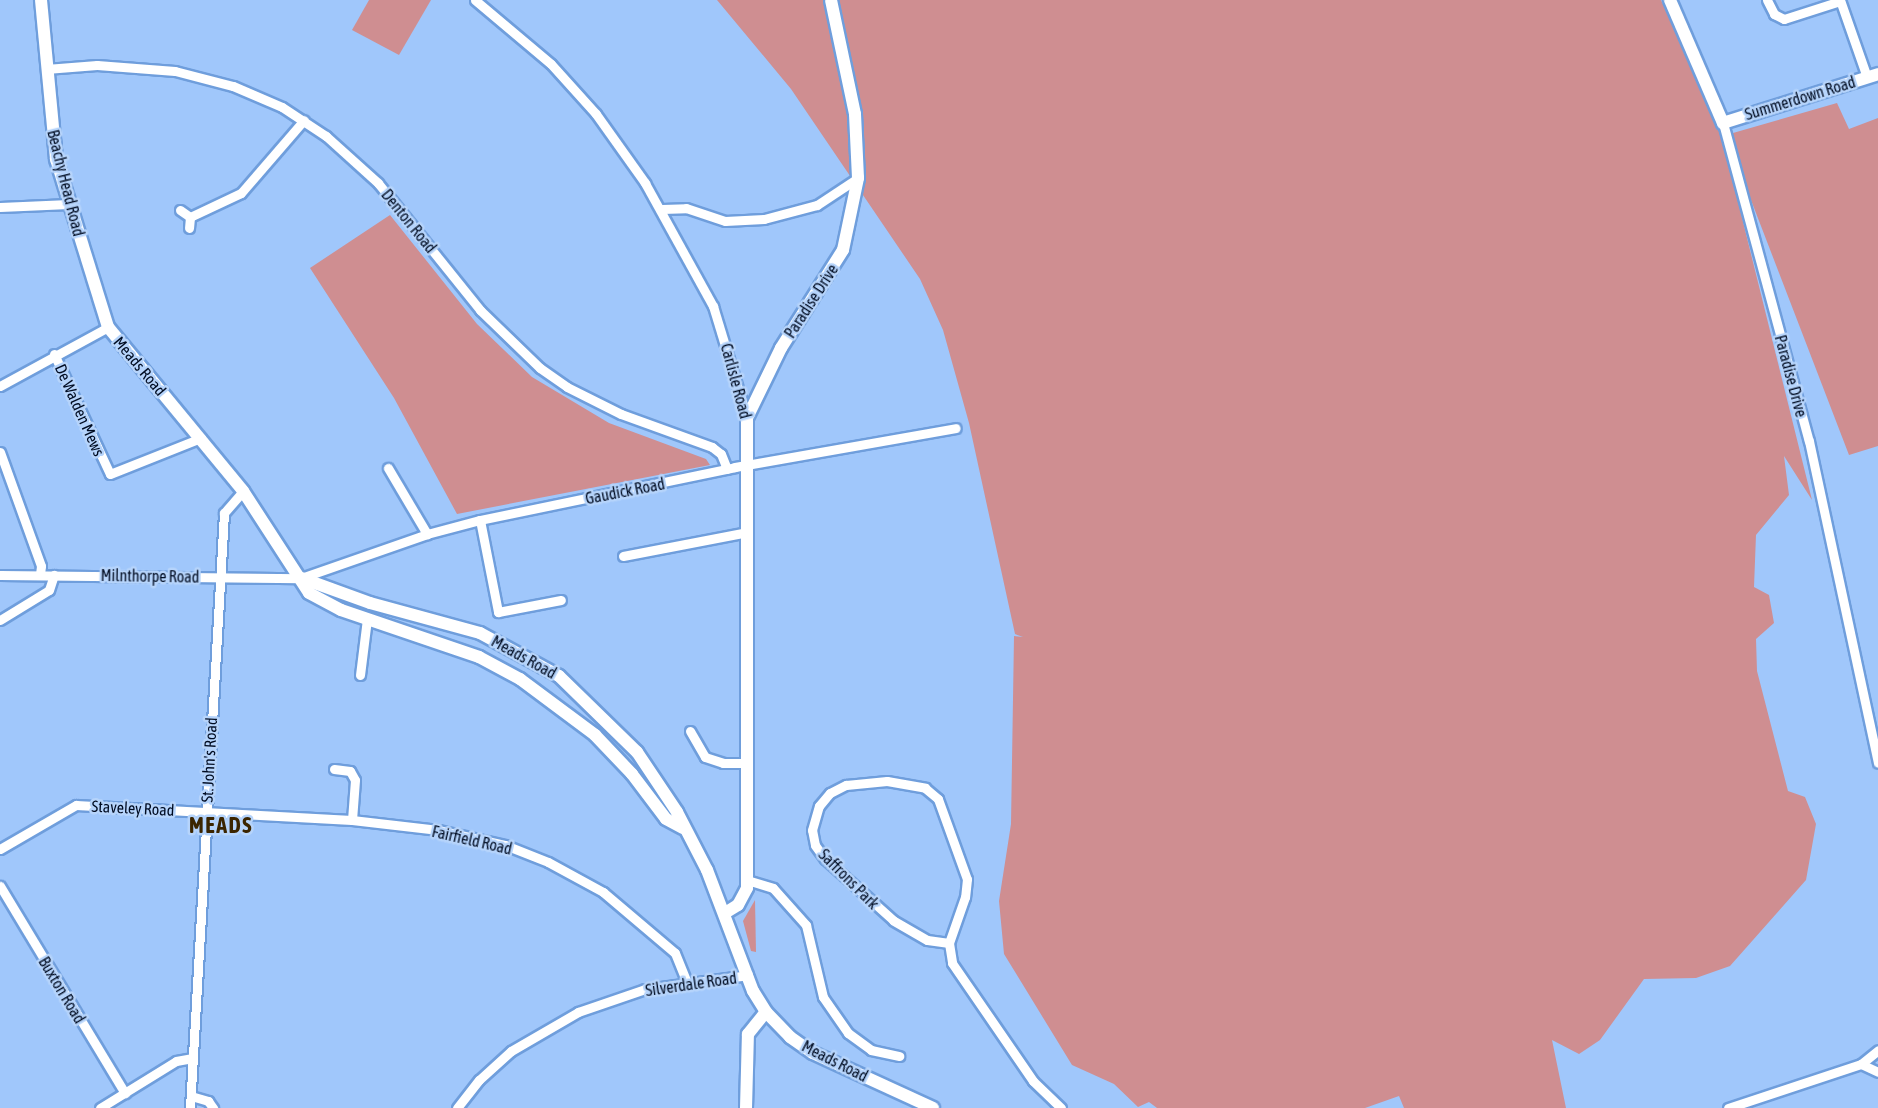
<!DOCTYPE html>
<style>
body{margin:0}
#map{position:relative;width:1878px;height:1108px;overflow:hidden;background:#a0c7fb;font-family:"Asap Condensed",sans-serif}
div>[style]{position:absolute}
.green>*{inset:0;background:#cf8e91}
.roads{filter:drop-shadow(2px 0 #6f9edc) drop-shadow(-2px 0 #6f9edc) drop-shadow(0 2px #6f9edc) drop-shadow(0 -2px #6f9edc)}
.minor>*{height:9px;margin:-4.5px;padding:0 4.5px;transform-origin:4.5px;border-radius:4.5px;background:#fff}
.tertiary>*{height:12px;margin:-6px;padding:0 6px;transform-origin:6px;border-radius:6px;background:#fff}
span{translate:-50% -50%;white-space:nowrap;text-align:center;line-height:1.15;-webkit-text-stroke:5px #b6d4fb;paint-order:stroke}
.street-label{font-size:16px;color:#000c22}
.district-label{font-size:22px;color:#3b2500;font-weight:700;letter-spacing:1.5px}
</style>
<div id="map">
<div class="green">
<i style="clip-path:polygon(369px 0,431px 0,399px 55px,352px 30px)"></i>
<i style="clip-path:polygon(717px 0,1661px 0,1720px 129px,1812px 500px,1784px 456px,1789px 495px,1756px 535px,1754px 587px,1769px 595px,1774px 623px,1756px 639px,1757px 671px,1788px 791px,1805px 797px,1816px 824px,1806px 880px,1730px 966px,1696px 978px,1644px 979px,1600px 1040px,1579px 1054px,1552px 1040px,1566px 1108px,1404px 1108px,1399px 1096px,1365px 1108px,1157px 1108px,1149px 1102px,1138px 1107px,1114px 1084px,1072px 1065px,1004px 954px,999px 901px,1011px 824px,1014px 636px,1023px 637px,1015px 634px,969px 423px,943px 330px,920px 279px,791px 89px)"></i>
<i style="clip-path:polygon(1837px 103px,1849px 129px,1878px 118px,1878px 446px,1849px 455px,1726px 135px)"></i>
<i style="clip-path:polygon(390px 215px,477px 324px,532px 377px,609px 423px,706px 459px,710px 465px,457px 514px,394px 398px,310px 268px)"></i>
<i style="clip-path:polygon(755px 900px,756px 952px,751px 951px,743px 921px)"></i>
</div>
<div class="roads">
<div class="minor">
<i style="left:475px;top:0;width:99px;rotate:40.1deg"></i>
<i style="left:551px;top:64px;width:67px;rotate:48deg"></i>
<i style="left:596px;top:114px;width:85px;rotate:54.6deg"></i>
<i style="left:645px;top:183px;width:141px;rotate:61.1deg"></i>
<i style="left:713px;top:306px;width:117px;rotate:73.1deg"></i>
<i style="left:1767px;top:0;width:16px;rotate:63deg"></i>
<i style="left:1774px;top:14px;width:11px;rotate:27deg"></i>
<i style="left:1784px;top:19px;width:59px;rotate:-17.8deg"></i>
<i style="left:1840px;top:0;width:82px;rotate:70.7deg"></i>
<i style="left:46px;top:69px;width:51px;rotate:-4.5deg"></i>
<i style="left:97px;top:65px;width:78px;rotate:4.4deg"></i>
<i style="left:175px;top:71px;width:60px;rotate:14.5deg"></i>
<i style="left:233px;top:86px;width:53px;rotate:23.2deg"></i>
<i style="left:282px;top:107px;width:53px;rotate:33.4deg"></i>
<i style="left:326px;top:136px;width:70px;rotate:42.1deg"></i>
<i style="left:378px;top:183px;width:163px;rotate:51.2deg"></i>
<i style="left:480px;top:310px;width:83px;rotate:44deg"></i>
<i style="left:540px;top:368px;width:33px;rotate:35deg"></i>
<i style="left:567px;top:387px;width:60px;rotate:26.6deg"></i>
<i style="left:621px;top:414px;width:97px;rotate:19.9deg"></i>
<i style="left:712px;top:447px;width:11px;rotate:38deg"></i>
<i style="left:721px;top:454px;width:16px;rotate:68deg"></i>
<i style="left:1723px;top:123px;width:329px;rotate:74.9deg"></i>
<i style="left:1809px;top:441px;width:329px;rotate:77.9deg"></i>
<i style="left:0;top:207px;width:69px;rotate:-2.5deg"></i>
<i style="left:662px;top:209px;width:24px;rotate:-2deg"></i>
<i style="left:686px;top:208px;width:41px;rotate:18.4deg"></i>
<i style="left:725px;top:221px;width:39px;rotate:-3deg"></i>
<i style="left:764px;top:219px;width:55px;rotate:-14.8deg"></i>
<i style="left:817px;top:205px;width:49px;rotate:-33.4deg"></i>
<i style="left:180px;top:210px;width:12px;rotate:35deg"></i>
<i style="left:190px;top:217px;width:11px;rotate:95deg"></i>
<i style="left:190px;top:217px;width:56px;rotate:-25.2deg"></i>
<i style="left:241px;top:193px;width:96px;rotate:-49.2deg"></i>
<i style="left:54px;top:354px;width:132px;rotate:65deg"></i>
<i style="left:110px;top:474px;width:98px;rotate:-21.6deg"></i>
<i style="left:0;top:386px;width:123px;rotate:-28.6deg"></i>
<i style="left:0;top:452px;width:121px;rotate:70.2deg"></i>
<i style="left:41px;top:566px;width:8px;rotate:97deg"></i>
<i style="left:388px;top:468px;width:77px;rotate:59.4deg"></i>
<i style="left:480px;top:520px;width:94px;rotate:78.9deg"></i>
<i style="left:498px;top:612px;width:64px;rotate:-10.8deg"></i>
<i style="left:623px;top:556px;width:127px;rotate:-10.9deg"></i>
<i style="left:0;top:575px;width:301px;rotate:0.6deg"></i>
<i style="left:301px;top:578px;width:133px;rotate:-19.2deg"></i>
<i style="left:427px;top:534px;width:55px;rotate:-14.8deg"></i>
<i style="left:480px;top:520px;width:260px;rotate:-11.7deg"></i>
<i style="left:735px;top:467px;width:224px;rotate:-10deg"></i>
<i style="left:0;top:620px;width:57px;rotate:-31.5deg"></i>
<i style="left:49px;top:590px;width:16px;rotate:-72deg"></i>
<i style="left:360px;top:675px;width:56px;rotate:-82.9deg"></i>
<i style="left:690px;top:731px;width:30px;rotate:60deg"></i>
<i style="left:705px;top:757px;width:19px;rotate:18deg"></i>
<i style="left:723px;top:763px;width:24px"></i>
<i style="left:334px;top:769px;width:16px;rotate:7deg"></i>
<i style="left:350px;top:771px;width:10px;rotate:61deg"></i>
<i style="left:355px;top:780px;width:40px;rotate:94.3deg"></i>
<i style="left:0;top:849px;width:88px;rotate:-30.1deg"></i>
<i style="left:76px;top:805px;width:276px;rotate:3.1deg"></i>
<i style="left:352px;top:820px;width:87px;rotate:6.6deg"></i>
<i style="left:438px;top:830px;width:69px;rotate:12.6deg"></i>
<i style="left:505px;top:845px;width:46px;rotate:21.6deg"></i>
<i style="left:548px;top:862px;width:63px;rotate:28.6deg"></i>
<i style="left:603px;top:892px;width:94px;rotate:40.3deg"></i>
<i style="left:675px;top:953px;width:31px;rotate:68deg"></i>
<i style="left:747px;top:880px;width:27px;rotate:17deg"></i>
<i style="left:773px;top:888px;width:50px;rotate:48.3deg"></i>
<i style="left:806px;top:925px;width:74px;rotate:76.7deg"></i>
<i style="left:823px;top:997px;width:44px;rotate:55.2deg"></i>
<i style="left:848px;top:1033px;width:29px;rotate:36deg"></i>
<i style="left:871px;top:1050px;width:29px;rotate:12deg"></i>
<i style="left:0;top:886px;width:242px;rotate:58.9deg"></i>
<i style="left:949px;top:943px;width:22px;rotate:-172deg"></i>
<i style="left:927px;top:940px;width:39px;rotate:-150deg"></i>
<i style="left:893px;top:920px;width:91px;rotate:-138.1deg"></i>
<i style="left:825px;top:859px;width:17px;rotate:-126deg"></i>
<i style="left:815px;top:845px;width:15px;rotate:-101deg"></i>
<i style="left:812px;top:830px;width:25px;rotate:-74deg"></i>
<i style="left:819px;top:806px;width:17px;rotate:-50deg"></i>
<i style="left:830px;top:793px;width:18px;rotate:-27deg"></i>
<i style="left:846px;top:785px;width:41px;rotate:-5.6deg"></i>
<i style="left:887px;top:781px;width:39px;rotate:10deg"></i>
<i style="left:925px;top:788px;width:17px;rotate:40deg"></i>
<i style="left:938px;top:799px;width:85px;rotate:70.1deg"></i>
<i style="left:967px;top:879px;width:18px;rotate:96deg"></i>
<i style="left:965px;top:897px;width:49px;rotate:109.2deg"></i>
<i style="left:949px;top:943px;width:20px;rotate:81deg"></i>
<i style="left:952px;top:963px;width:143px;rotate:55.5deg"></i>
<i style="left:1033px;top:1081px;width:39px;rotate:44deg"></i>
<i style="left:1861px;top:1064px;width:19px;rotate:25deg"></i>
<i style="left:191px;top:1096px;width:18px;rotate:16deg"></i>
<i style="left:208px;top:1101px;width:9px;rotate:54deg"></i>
<i style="left:100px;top:1108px;width:89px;rotate:-31.7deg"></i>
<i style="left:176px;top:1061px;width:17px;rotate:-10deg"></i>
<i style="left:190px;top:1108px;width:596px;rotate:-86.73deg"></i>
<i style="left:224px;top:513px;width:29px;rotate:-49deg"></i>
<i style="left:457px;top:1108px;width:36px;rotate:-52deg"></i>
<i style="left:479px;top:1080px;width:43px;rotate:-42.2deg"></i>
<i style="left:511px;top:1051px;width:78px;rotate:-30.2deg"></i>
<i style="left:578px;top:1012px;width:71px;rotate:-18.9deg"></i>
<i style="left:645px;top:989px;width:104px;rotate:-7.7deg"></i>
<i style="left:1728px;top:1108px;width:140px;rotate:-18.3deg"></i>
<i style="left:1861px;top:1064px;width:22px;rotate:-39deg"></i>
</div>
<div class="tertiary">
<i style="left:41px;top:0;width:160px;rotate:84.6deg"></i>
<i style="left:56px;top:159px;width:176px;rotate:72.8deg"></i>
<i style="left:108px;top:327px;width:212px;rotate:50.5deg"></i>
<i style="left:243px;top:491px;width:121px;rotate:57.1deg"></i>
<i style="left:309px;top:593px;width:36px;rotate:28deg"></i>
<i style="left:341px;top:610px;width:146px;rotate:18.8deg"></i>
<i style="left:479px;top:657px;width:47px;rotate:28.2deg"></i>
<i style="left:520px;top:679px;width:94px;rotate:36.7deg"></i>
<i style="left:595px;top:735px;width:54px;rotate:46.5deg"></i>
<i style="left:632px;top:774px;width:56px;rotate:52.9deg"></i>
<i style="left:666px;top:819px;width:19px;rotate:28deg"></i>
<i style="left:1670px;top:0;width:134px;rotate:66.7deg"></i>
<i style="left:1723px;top:123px;width:163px;rotate:-17.5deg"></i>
<i style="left:301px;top:578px;width:73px;rotate:19.9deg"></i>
<i style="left:370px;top:603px;width:114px;rotate:15.3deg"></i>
<i style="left:480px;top:633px;width:90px;rotate:28.6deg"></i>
<i style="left:559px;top:676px;width:109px;rotate:44.3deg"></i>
<i style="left:637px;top:752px;width:72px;rotate:56.3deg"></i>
<i style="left:677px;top:812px;width:65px;rotate:62.7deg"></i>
<i style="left:707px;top:870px;width:129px;rotate:69.2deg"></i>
<i style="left:753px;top:991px;width:25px;rotate:58deg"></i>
<i style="left:766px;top:1012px;width:35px;rotate:46deg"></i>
<i style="left:790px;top:1037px;width:28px;rotate:35deg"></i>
<i style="left:813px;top:1053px;width:132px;rotate:24.6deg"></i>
<i style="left:725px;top:913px;width:15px;rotate:-32deg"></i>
<i style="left:738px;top:905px;width:19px;rotate:-62deg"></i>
<i style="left:747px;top:888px;width:470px;rotate:-90deg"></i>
<i style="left:747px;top:418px;width:78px;rotate:-64.1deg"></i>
<i style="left:781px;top:348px;width:116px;rotate:-57.7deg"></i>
<i style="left:843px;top:250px;width:74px;rotate:-78.2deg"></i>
<i style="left:858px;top:178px;width:64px;rotate:-92.7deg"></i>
<i style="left:855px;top:114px;width:116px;rotate:-101.9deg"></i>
<i style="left:746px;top:1108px;width:74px;rotate:-88.5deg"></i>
<i style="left:748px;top:1034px;width:28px;rotate:-51deg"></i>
</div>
</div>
<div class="street-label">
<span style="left:1800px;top:98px;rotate:-17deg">Summerdown Road</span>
<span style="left:66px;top:183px;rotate:76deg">Beachy Head Road</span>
<span style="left:409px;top:221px;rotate:51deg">Denton Road</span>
<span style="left:811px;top:301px;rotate:-57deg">Paradise Drive</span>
<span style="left:140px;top:366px;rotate:50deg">Meads Road</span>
<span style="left:1791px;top:376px;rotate:75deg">Paradise Drive</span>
<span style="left:736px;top:381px;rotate:75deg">Carlisle Road</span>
<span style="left:80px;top:410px;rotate:66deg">De Walden Mews</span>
<span style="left:625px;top:491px;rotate:-11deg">Gaudick Road</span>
<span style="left:150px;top:576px;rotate:1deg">Milnthorpe Road</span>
<span style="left:524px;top:657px;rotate:29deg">Meads Road</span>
<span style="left:209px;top:760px;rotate:-87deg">St. John's Road</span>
<span style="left:133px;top:808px;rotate:3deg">Staveley Road</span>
<span style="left:472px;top:840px;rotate:13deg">Fairfield Road</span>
<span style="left:849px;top:879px;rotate:45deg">Saffrons Park</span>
<span style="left:691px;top:984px;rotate:-8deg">Silverdale Road</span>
<span style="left:62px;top:990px;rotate:59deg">Buxton Road</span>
<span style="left:835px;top:1061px;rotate:27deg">Meads Road</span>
</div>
<div class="district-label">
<span style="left:221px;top:826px">MEADS</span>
</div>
</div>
